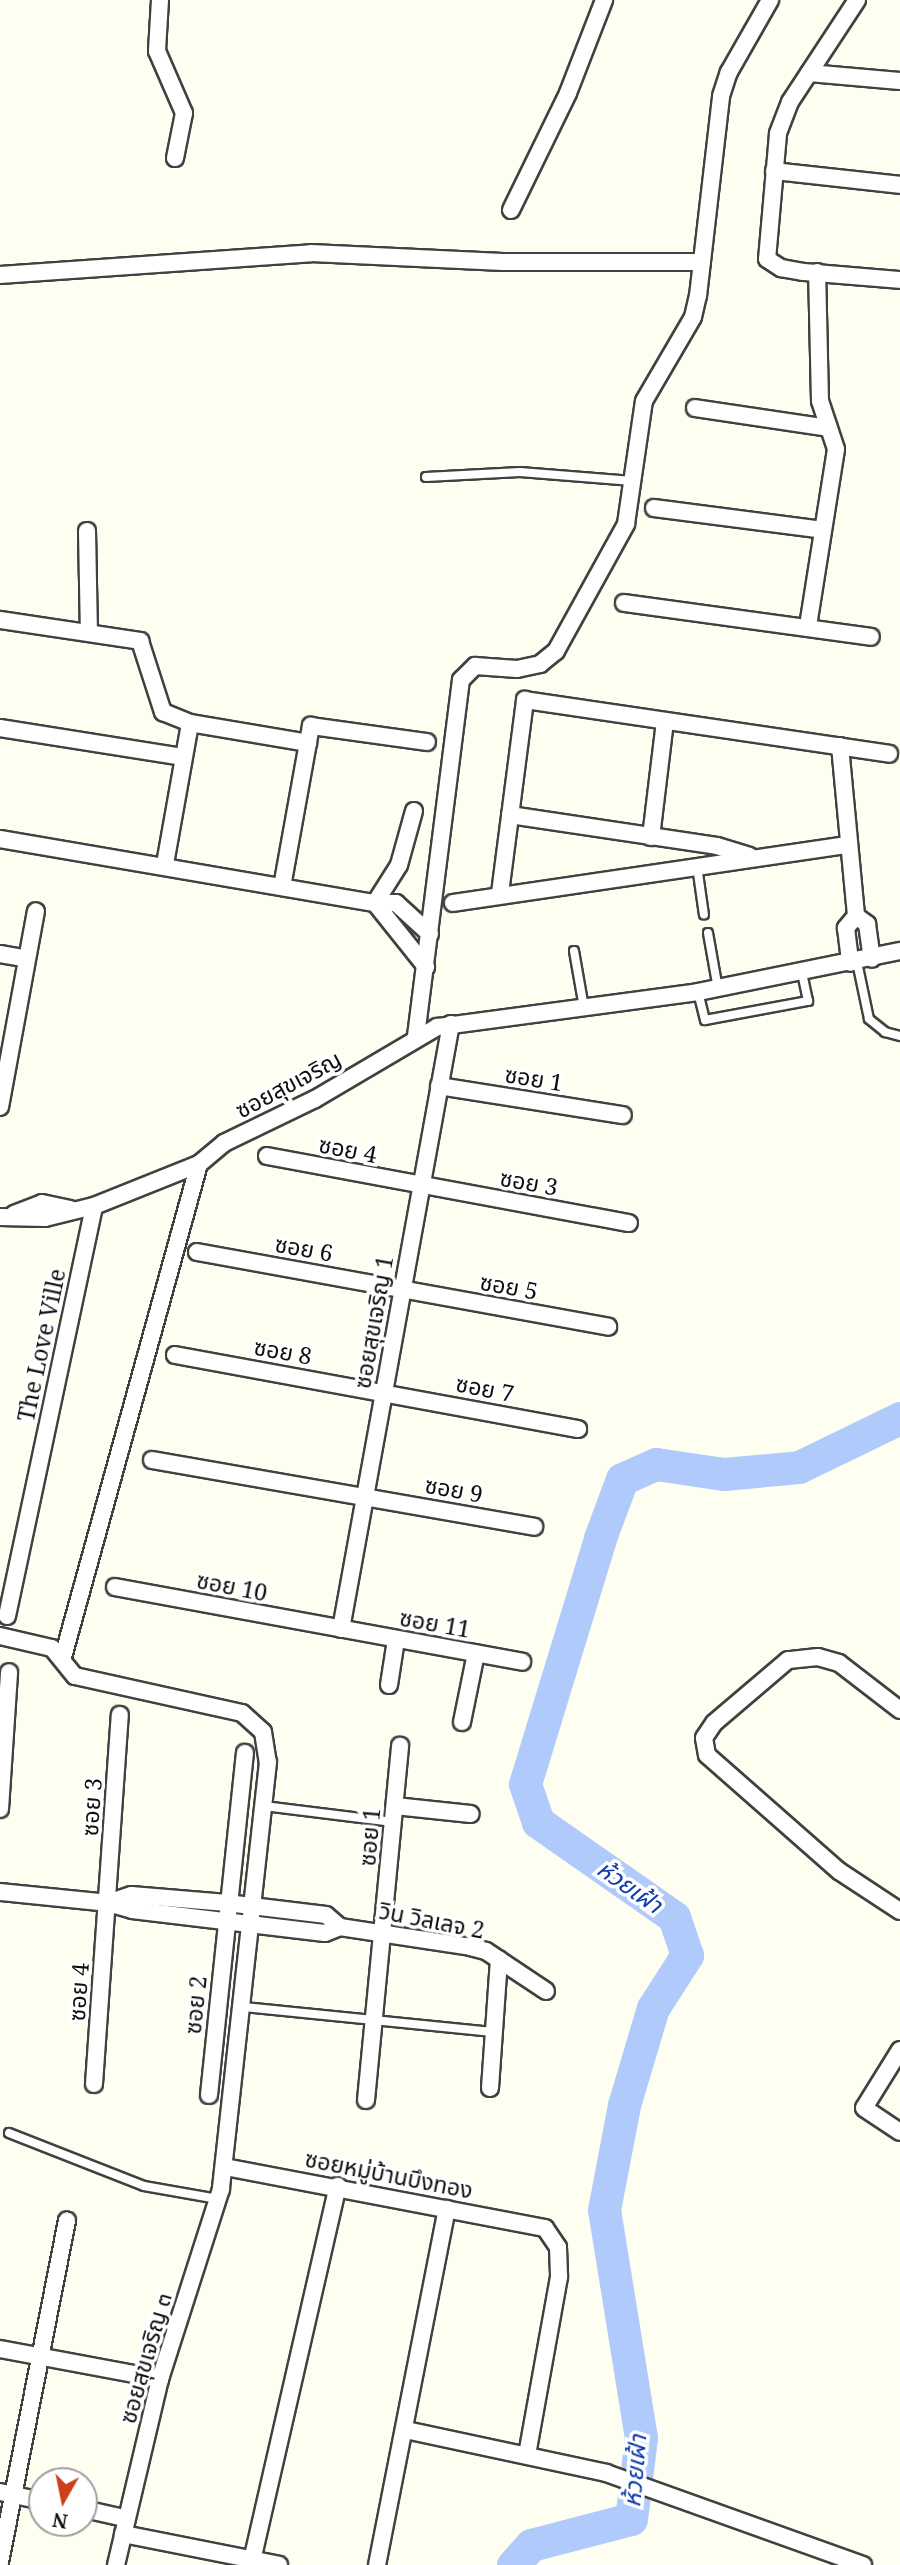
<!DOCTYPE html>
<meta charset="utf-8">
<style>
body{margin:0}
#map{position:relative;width:900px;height:2565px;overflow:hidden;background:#fefff0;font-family:"Noto Serif","Noto Sans Thai",serif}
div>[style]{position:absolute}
.river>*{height:33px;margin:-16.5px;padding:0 16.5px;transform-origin:16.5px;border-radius:16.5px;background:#b0cbfb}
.roads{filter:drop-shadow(2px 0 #414141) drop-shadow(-2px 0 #414141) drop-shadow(0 2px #414141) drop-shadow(0 -2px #414141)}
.service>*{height:8px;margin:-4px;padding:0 4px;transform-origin:4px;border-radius:4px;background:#fff}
.minor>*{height:16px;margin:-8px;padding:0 8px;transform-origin:8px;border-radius:8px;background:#fff}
span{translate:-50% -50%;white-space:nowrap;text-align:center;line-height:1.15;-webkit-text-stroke:7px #fff;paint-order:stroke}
.street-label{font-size:23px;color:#0e0e0e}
.water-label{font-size:24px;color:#0d3cab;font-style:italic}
.north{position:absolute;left:28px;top:2467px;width:70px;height:70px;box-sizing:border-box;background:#fff;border:2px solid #9f9f9f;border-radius:50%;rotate:189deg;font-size:19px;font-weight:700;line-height:28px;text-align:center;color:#0e0e0e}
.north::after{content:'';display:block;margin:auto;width:24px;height:32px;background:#ca411b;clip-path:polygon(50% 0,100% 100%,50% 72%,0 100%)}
</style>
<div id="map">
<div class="river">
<i style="left:513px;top:2565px;width:27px;rotate:-48deg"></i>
<i style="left:531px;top:2545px;width:103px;rotate:-14.6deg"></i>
<i style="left:631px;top:2519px;width:82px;rotate:-83deg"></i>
<i style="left:641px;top:2438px;width:231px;rotate:-99.2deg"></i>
<i style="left:604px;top:2210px;width:107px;rotate:-79.2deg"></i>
<i style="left:624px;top:2105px;width:101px;rotate:-73.4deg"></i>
<i style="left:653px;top:2008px;width:63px;rotate:-57.3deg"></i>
<i style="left:687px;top:1955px;width:40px;rotate:-108.9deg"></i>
<i style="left:674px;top:1917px;width:166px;rotate:-145.1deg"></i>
<i style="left:538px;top:1822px;width:40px;rotate:-108.9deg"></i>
<i style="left:525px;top:1784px;width:257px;rotate:-73deg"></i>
<i style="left:600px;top:1538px;width:63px;rotate:-69.6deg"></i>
<i style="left:622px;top:1479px;width:37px;rotate:-24deg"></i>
<i style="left:656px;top:1464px;width:69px;rotate:8.4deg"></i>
<i style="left:724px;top:1474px;width:75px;rotate:-5.3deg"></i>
<i style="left:799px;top:1467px;width:112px;rotate:-25.9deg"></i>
</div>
<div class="roads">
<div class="service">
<i style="left:426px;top:477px;width:94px;rotate:-3deg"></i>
<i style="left:520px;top:472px;width:113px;rotate:4.6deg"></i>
<i style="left:697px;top:866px;width:49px;rotate:81.9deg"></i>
<i style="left:708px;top:933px;width:57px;rotate:79.9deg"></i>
<i style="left:574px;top:951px;width:58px;rotate:80deg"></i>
<i style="left:857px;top:962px;width:58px;rotate:78.1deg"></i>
<i style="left:869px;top:1019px;width:21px;rotate:39deg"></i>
<i style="left:885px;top:1032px;width:16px;rotate:15deg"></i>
<i style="left:698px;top:992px;width:29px;rotate:76deg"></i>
<i style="left:705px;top:1020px;width:105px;rotate:-10.5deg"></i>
<i style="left:808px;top:1001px;width:29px;rotate:-102deg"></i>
<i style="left:264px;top:1806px;width:130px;rotate:7.1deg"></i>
<i style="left:243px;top:2007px;width:252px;rotate:5.7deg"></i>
<i style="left:9px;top:2133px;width:145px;rotate:21.4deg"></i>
<i style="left:144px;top:2186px;width:75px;rotate:10deg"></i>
</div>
<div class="minor">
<i style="left:160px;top:0;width:51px;rotate:93.4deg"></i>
<i style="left:157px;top:51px;width:68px;rotate:66.5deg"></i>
<i style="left:184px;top:113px;width:46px;rotate:101.3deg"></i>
<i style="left:857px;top:0;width:122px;rotate:123.3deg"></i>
<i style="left:790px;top:102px;width:34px;rotate:111deg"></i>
<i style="left:778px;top:134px;width:125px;rotate:95deg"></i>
<i style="left:767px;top:259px;width:17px;rotate:33deg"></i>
<i style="left:781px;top:268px;width:22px;rotate:10deg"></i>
<i style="left:803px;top:272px;width:97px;rotate:4.7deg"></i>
<i style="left:809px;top:73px;width:91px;rotate:5deg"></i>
<i style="left:774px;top:171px;width:127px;rotate:6.3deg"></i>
<i style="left:511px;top:210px;width:130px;rotate:-64deg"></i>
<i style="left:568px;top:93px;width:100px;rotate:-68.8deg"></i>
<i style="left:0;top:275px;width:312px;rotate:-4deg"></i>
<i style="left:311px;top:253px;width:192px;rotate:2.7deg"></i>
<i style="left:503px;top:262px;width:199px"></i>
<i style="left:695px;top:408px;width:135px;rotate:8.5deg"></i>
<i style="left:654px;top:508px;width:170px;rotate:7.4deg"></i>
<i style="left:87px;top:531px;width:101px;rotate:88.9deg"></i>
<i style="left:624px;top:603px;width:249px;rotate:7.8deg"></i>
<i style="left:0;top:620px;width:142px;rotate:8.5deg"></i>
<i style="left:140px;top:641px;width:75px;rotate:72.1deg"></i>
<i style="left:163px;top:712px;width:29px;rotate:22deg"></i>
<i style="left:190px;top:723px;width:120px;rotate:9.6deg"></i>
<i style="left:808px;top:626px;width:179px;rotate:-81deg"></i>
<i style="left:836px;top:449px;width:51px;rotate:-108.4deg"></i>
<i style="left:820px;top:401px;width:129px;rotate:-91.3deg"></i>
<i style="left:0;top:728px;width:186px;rotate:9deg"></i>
<i style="left:840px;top:746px;width:171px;rotate:84.6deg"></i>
<i style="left:856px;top:916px;width:16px;rotate:130deg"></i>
<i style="left:846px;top:928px;width:35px;rotate:83deg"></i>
<i style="left:510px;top:815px;width:209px;rotate:8.5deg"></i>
<i style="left:717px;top:846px;width:34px;rotate:17deg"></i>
<i style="left:651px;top:837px;width:116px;rotate:-83.1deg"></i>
<i style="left:0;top:839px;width:380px;rotate:9.7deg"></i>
<i style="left:375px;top:903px;width:45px;rotate:-57.7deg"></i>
<i style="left:399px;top:865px;width:56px;rotate:-74.5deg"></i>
<i style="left:165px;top:864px;width:143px;rotate:-79.9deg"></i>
<i style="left:282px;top:887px;width:164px;rotate:-79.8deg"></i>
<i style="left:311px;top:726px;width:117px;rotate:7.9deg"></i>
<i style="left:500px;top:893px;width:195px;rotate:-82.6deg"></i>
<i style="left:525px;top:700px;width:368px;rotate:8.4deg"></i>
<i style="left:375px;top:903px;width:82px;rotate:51.4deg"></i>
<i style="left:375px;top:903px;width:21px"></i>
<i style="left:396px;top:903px;width:46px;rotate:42.4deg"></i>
<i style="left:453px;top:903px;width:399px;rotate:-8.4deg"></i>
<i style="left:856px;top:916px;width:14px;rotate:36deg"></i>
<i style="left:867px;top:924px;width:35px;rotate:82deg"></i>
<i style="left:0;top:954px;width:27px;rotate:10deg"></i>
<i style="left:416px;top:1036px;width:359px;rotate:-82.8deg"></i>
<i style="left:461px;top:680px;width:20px;rotate:-45deg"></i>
<i style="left:475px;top:666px;width:42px;rotate:4.1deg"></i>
<i style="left:517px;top:669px;width:24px;rotate:-12deg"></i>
<i style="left:540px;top:664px;width:21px;rotate:-39deg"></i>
<i style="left:556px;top:651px;width:145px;rotate:-61.1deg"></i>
<i style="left:626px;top:524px;width:124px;rotate:-81.7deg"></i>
<i style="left:644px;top:401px;width:97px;rotate:-59.7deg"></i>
<i style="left:693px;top:317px;width:22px;rotate:-77deg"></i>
<i style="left:698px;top:296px;width:201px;rotate:-83.4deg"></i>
<i style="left:721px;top:96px;width:25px;rotate:-72deg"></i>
<i style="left:729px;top:72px;width:83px;rotate:-60.3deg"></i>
<i style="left:439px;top:1086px;width:186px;rotate:9deg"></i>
<i style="left:0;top:1107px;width:199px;rotate:-79.6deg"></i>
<i style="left:267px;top:1156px;width:368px;rotate:10.5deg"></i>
<i style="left:14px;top:1214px;width:30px;rotate:-21deg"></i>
<i style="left:42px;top:1203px;width:29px;rotate:12deg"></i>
<i style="left:0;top:1217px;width:45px;rotate:1.3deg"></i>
<i style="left:45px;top:1218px;width:50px;rotate:-13.8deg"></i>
<i style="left:94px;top:1206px;width:113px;rotate:-21.8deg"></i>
<i style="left:197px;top:1252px;width:418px;rotate:10.3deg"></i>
<i style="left:175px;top:1355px;width:410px;rotate:10.4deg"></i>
<i style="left:152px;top:1460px;width:388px;rotate:9.9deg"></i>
<i style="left:115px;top:1587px;width:414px;rotate:10.4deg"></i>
<i style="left:7px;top:1616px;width:419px;rotate:-78deg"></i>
<i style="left:341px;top:1629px;width:615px;rotate:-79.7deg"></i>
<i style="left:0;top:1636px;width:53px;rotate:13deg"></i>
<i style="left:52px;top:1648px;width:36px;rotate:51deg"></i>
<i style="left:75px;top:1676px;width:171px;rotate:12.5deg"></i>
<i style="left:242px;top:1713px;width:28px;rotate:42deg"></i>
<i style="left:263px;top:1732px;width:30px;rotate:81deg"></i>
<i style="left:268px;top:1762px;width:430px;rotate:96.3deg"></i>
<i style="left:221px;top:2189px;width:200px;rotate:107.8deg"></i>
<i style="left:160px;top:2379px;width:191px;rotate:103.3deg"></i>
<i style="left:63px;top:1657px;width:511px;rotate:-74.58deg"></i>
<i style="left:199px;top:1164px;width:33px;rotate:-40deg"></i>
<i style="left:224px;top:1143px;width:101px;rotate:-25.8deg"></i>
<i style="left:315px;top:1099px;width:142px;rotate:-30.5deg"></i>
<i style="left:437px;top:1027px;width:263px;rotate:-7.6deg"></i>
<i style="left:698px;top:992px;width:206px;rotate:-11.5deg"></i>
<i style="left:389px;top:1685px;width:46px;rotate:-81.2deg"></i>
<i style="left:900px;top:1710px;width:77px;rotate:-142.4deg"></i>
<i style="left:839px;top:1663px;width:22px;rotate:-164deg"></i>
<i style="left:818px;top:1657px;width:30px;rotate:174deg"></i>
<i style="left:788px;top:1660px;width:97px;rotate:139.6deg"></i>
<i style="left:714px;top:1723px;width:18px;rotate:124deg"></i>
<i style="left:704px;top:1738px;width:17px;rotate:80deg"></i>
<i style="left:707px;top:1755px;width:176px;rotate:41.3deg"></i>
<i style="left:839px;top:1871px;width:73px;rotate:33.3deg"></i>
<i style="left:462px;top:1722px;width:70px;rotate:-78.5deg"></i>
<i style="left:395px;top:1806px;width:76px;rotate:6deg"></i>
<i style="left:0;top:1809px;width:137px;rotate:-86.2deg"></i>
<i style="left:0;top:1892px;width:109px;rotate:5.8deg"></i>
<i style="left:340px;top:1927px;width:18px;rotate:-139deg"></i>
<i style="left:326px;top:1915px;width:100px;rotate:-173.1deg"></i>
<i style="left:227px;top:1903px;width:96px;rotate:-175.2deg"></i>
<i style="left:131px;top:1895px;width:24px;rotate:161deg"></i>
<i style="left:108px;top:1903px;width:25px;rotate:16deg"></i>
<i style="left:132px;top:1910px;width:194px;rotate:6.8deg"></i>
<i style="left:325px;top:1933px;width:16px;rotate:-22deg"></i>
<i style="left:340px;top:1927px;width:132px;rotate:8.7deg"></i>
<i style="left:470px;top:1947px;width:16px;rotate:14deg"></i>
<i style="left:486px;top:1951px;width:72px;rotate:33.7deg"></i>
<i style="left:900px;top:2050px;width:68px;rotate:121.8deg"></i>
<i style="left:864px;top:2108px;width:43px;rotate:33.7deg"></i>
<i style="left:94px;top:2084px;width:370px;rotate:-86deg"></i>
<i style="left:490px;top:2088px;width:129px;rotate:-86deg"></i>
<i style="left:209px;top:2095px;width:344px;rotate:-84deg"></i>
<i style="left:366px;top:2100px;width:356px;rotate:-84.5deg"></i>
<i style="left:225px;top:2167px;width:326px;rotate:10.8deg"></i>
<i style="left:545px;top:2228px;width:23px;rotate:56deg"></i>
<i style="left:558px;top:2247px;width:30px;rotate:88deg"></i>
<i style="left:559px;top:2277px;width:181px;rotate:100.2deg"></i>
<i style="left:0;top:2349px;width:163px;rotate:10.6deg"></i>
<i style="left:406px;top:2430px;width:205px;rotate:12.1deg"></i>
<i style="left:606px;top:2473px;width:273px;rotate:19.7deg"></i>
<i style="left:0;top:2492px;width:43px;rotate:12.1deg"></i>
<i style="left:84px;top:2509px;width:41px;rotate:12.7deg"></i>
<i style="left:123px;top:2534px;width:159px;rotate:11.2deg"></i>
<i style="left:0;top:2562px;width:348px;rotate:-78.9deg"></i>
<i style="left:251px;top:2565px;width:389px;rotate:-77.1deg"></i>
<i style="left:377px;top:2565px;width:363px;rotate:-78.9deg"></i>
</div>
</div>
<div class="street-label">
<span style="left:534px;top:1078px;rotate:9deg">ซอย 1</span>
<span style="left:288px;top:1084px;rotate:-28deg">ซอยสุขเจริญ</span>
<span style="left:348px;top:1149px;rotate:11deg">ซอย 4</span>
<span style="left:529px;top:1182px;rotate:10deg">ซอย 3</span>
<span style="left:304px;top:1248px;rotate:10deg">ซอย 6</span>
<span style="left:509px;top:1286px;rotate:10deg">ซอย 5</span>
<span style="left:373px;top:1322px;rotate:-80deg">ซอยสุขเจริญ 1</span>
<span style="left:41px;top:1345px;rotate:-78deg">The Love Ville</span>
<span style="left:283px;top:1351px;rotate:10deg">ซอย 8</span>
<span style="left:485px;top:1388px;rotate:11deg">ซอย 7</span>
<span style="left:454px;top:1489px;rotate:10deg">ซอย 9</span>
<span style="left:232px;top:1586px;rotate:11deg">ซอย 10</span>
<span style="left:435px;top:1623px;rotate:10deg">ซอย 11</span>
<span style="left:91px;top:1807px;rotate:-86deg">ซอย 3</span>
<span style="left:369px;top:1837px;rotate:-85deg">ซอย 1</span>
<span style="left:432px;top:1920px;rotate:11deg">วิน วิลเลจ 2</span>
<span style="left:78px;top:1992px;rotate:-86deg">ซอย 4</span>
<span style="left:195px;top:2005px;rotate:-84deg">ซอย 2</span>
<span style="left:389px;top:2174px;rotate:11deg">ซอยหมู่บ้านบึงทอง</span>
<span style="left:145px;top:2358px;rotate:-74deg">ซอยสุขเจริญ ๓</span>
</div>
<div class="water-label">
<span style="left:630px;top:1886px;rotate:35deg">ห้วยเฝ้า</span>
<span style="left:634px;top:2471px;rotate:-85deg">ห้วยเฝ้า</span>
</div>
<div class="north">N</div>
</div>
